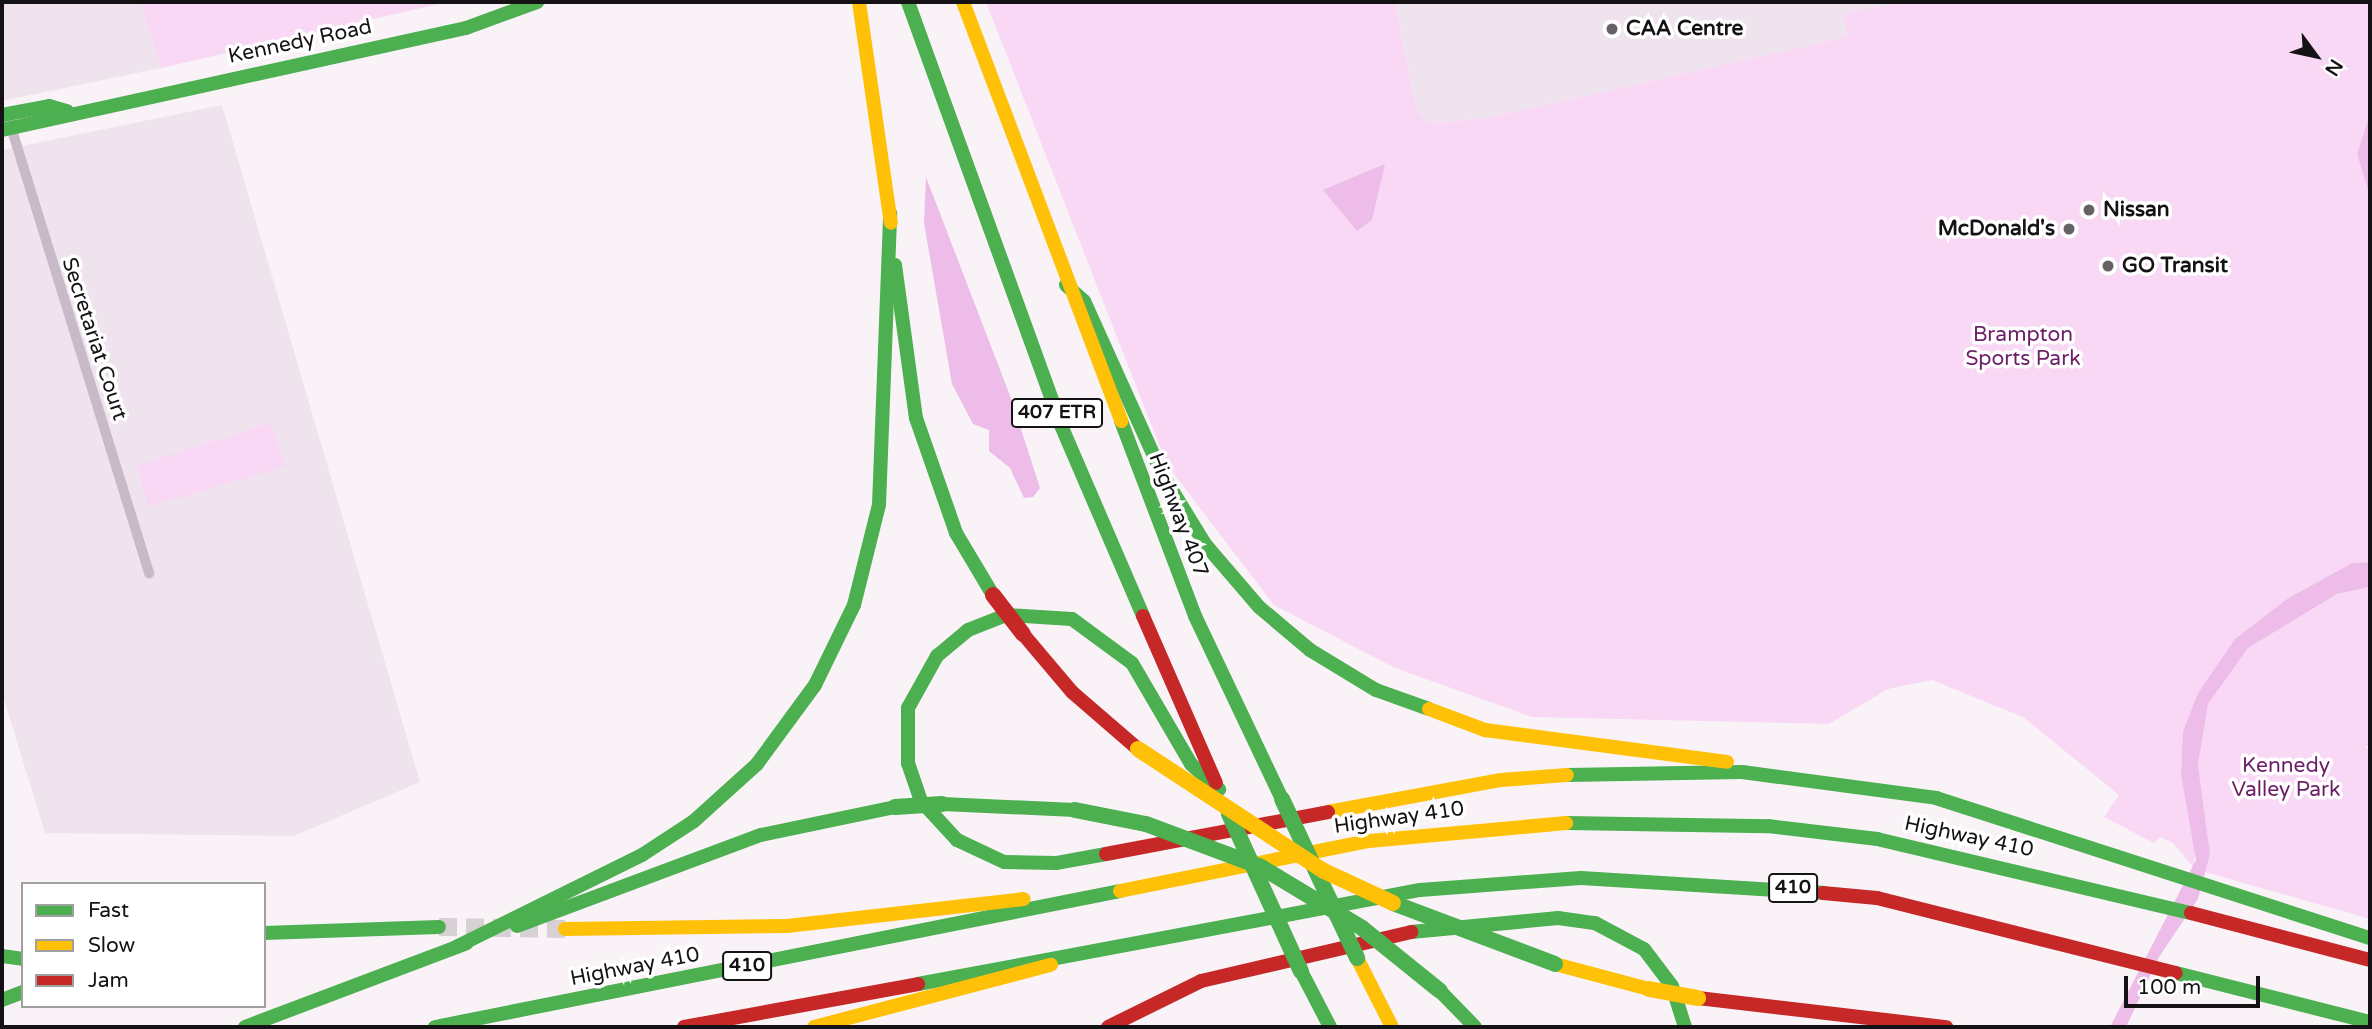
<!DOCTYPE html>
<style>
body{margin:0}
#map{position:relative;width:2372px;height:1029px;overflow:hidden;background:#f9f3f8;font-family:"Varela Round",sans-serif}
div>[style]{position:absolute}
.built>*{inset:0;background:#efe4ee}
.green>*{inset:0;background:#f8d8f4}
.water>*{inset:0;background:#edbce8}
.highway-tunnel>*{height:18px;margin-top:-9px;transform-origin:0;background:repeating-linear-gradient(90deg,#d7d1d6 0 18px,transparent 0 27px)}
.street>*{height:10px;margin:-5px;padding:0 5px;transform-origin:5px;border-radius:5px;background:#c9bac7}
.fast>*{height:14px;margin:-7px;padding:0 7px;transform-origin:7px;border-radius:7px;background:#4caf50}
.slow>*{height:14px;margin:-7px;padding:0 7px;transform-origin:7px;border-radius:7px;background:#ffc107}
.jam>*{height:14px;margin:-7px;padding:0 7px;transform-origin:7px;border-radius:7px;background:#c62828}
.fast-bridge>*{height:16px;margin:-8px;padding:0 8px;transform-origin:8px;border-radius:8px;background:#4caf50}
.slow-bridge>*{height:16px;margin:-8px;padding:0 8px;transform-origin:8px;border-radius:8px;background:#ffc107}
.jam-bridge>*{height:16px;margin:-8px;padding:0 8px;transform-origin:8px;border-radius:8px;background:#c62828}
.dots>*{width:19px;height:19px;translate:-50% -50%;box-sizing:border-box;border:4px solid #fff;border-radius:50%}
span{translate:-50% -50%;white-space:nowrap;text-align:center;line-height:1.15;-webkit-text-stroke:7px #fff;paint-order:stroke}
.shield-label span{padding:2px 5px;background:#fff;border:2px solid;border-radius:5px;-webkit-text-stroke-width:0}
.shield-label{font-size:19px;color:#151215;font-weight:700}
.poi-label{font-size:21px;color:#151215;font-weight:700}
.left{translate:0 -50%;text-align:left}
.right{translate:-100% -50%;text-align:right}
.street-label{font-size:21px;color:#151215}
.park-label{font-size:21px;color:#6c1e67}
.frame{position:absolute;inset:0;border:4px solid #151215;pointer-events:none}
.legend{position:absolute;left:21px;top:882px;width:245px;height:126px;box-sizing:border-box;background:#fff;border:2px solid #a1a0a1;margin:0;padding:9px 12px;list-style:none;font-size:21px;color:#151215}
.legend li{display:flex;align-items:center;gap:14px;height:35px}
.legend b{width:35px;border:2px solid #a1a0a1}
.north{position:absolute;left:2281px;top:21px;width:70px;height:70px;-webkit-text-stroke:5px #fff;paint-order:stroke;rotate:123deg;font-size:19px;font-weight:700;line-height:28px;text-align:center;color:#151215}
.north::after{content:'';display:block;margin:auto;width:24px;height:32px;background:#151215;clip-path:polygon(50% 0,100% 100%,50% 72%,0 100%)}
.scale{position:absolute;left:2124px;top:976px;width:136px;height:32px;box-sizing:border-box;border:4px solid #151215;border-top:0;padding-left:9px;font-size:21px;line-height:24px;white-space:nowrap;color:#151215;-webkit-text-stroke:5px #fff;paint-order:stroke}
</style>
<div id="map">
<div class="built">
<i style="clip-path:polygon(2px 2px,140px 2px,161px 68px,2px 101px)"></i>
<i style="clip-path:polygon(1395px 2px,1903px 2px,1843px 13px,1847px 37px,1486px 118px,1439px 123px,1428px 122px,1416px 109px)"></i>
<i style="clip-path:polygon(222px 105px,420px 782px,294px 836px,45px 833px,2px 693px,2px 150px)"></i>
</div>
<div class="green">
<i style="clip-path:polygon(140px 2px,448px 2px,161px 68px)"></i>
<i style="clip-path:polygon(986px 2px,1395px 2px,1416px 109px,1428px 122px,1439px 123px,1486px 118px,1847px 37px,1843px 13px,1903px 2px,2370px 2px,2370px 114px,2357px 154px,2370px 197px,2370px 562px,2352px 563px,2287px 599px,2235px 639px,2198px 693px,2183px 731px,2181px 774px,2196px 840px,2194px 868px,2173px 843px,2160px 837px,2154px 843px,2104px 817px,2119px 795px,2023px 717px,1932px 680px,1888px 689px,1829px 724px,1532px 717px,1395px 668px,1274px 605px,1167px 465px)"></i>
<i style="clip-path:polygon(271px 422px,286px 466px,148px 507px,137px 466px)"></i>
<i style="clip-path:polygon(2370px 587px,2370px 745px,2365px 747px,2370px 750px,2370px 919px,2205px 872px,2210px 854px,2198px 765px,2208px 704px,2248px 648px,2337px 594px)"></i>
</div>
<div class="water">
<i style="clip-path:polygon(2370px 114px,2370px 197px,2357px 154px)"></i>
<i style="clip-path:polygon(1385px 164px,1372px 220px,1357px 231px,1323px 190px)"></i>
<i style="clip-path:polygon(926px 177px,1012px 401px,1040px 488px,1033px 497px,1024px 498px,1010px 468px,989px 451px,989px 430px,973px 424px,952px 384px,924px 223px)"></i>
<i style="clip-path:polygon(2370px 562px,2370px 587px,2337px 594px,2248px 648px,2208px 704px,2198px 765px,2210px 854px,2198px 899px,2159px 957px,2126px 1027px,2110px 1027px,2196px 860px,2181px 774px,2183px 731px,2198px 693px,2235px 639px,2287px 599px,2352px 563px)"></i>
</div>
<div class="highway-tunnel">
<i style="left:439px;top:927px;width:126px;rotate:0.9deg"></i>
</div>
<div class="street">
<i style="left:7px;top:114px;width:481px;rotate:72.8deg"></i>
</div>
<div class="fast">
<i style="left:908px;top:2px;width:448px;rotate:70.1deg"></i>
<i style="left:1060px;top:423px;width:210px;rotate:66.7deg"></i>
<i style="left:2px;top:115px;width:48px;rotate:-10.8deg"></i>
<i style="left:49px;top:106px;width:19px;rotate:16deg"></i>
<i style="left:2px;top:130px;width:475px;rotate:-12.4deg"></i>
<i style="left:466px;top:28px;width:76px;rotate:-20.1deg"></i>
<i style="left:895px;top:265px;width:154px;rotate:82.2deg"></i>
<i style="left:916px;top:418px;width:122px;rotate:70.8deg"></i>
<i style="left:956px;top:533px;width:72px;rotate:59.2deg"></i>
<i style="left:1066px;top:285px;width:24px;rotate:42deg"></i>
<i style="left:1084px;top:301px;width:190px;rotate:65.7deg"></i>
<i style="left:1162px;top:474px;width:82px;rotate:58.4deg"></i>
<i style="left:1205px;top:544px;width:83px;rotate:49.4deg"></i>
<i style="left:1259px;top:607px;width:67px;rotate:40.1deg"></i>
<i style="left:1310px;top:650px;width:77px;rotate:31.2deg"></i>
<i style="left:1376px;top:690px;width:56px;rotate:19.7deg"></i>
<i style="left:1121px;top:421px;width:209px;rotate:69.2deg"></i>
<i style="left:1195px;top:616px;width:203px;rotate:64.6deg"></i>
<i style="left:1567px;top:775px;width:175px;rotate:-1deg"></i>
<i style="left:1742px;top:772px;width:196px;rotate:7.6deg"></i>
<i style="left:1936px;top:798px;width:456px;rotate:17.9deg"></i>
<i style="left:942px;top:804px;width:133px;rotate:2.6deg"></i>
<i style="left:1566px;top:823px;width:202px;rotate:0.9deg"></i>
<i style="left:1768px;top:826px;width:110px;rotate:6.8deg"></i>
<i style="left:1877px;top:839px;width:323px;rotate:13.3deg"></i>
<i style="left:1106px;top:854px;width:51px;rotate:169.8deg"></i>
<i style="left:1056px;top:863px;width:52px;rotate:-178.9deg"></i>
<i style="left:1004px;top:862px;width:52px;rotate:-154.9deg"></i>
<i style="left:957px;top:840px;width:53px;rotate:-132.7deg"></i>
<i style="left:921px;top:801px;width:40px;rotate:-108.9deg"></i>
<i style="left:908px;top:763px;width:55px;rotate:-90deg"></i>
<i style="left:908px;top:708px;width:60px;rotate:-60.9deg"></i>
<i style="left:937px;top:656px;width:40px;rotate:-40deg"></i>
<i style="left:968px;top:630px;width:41px;rotate:-21.5deg"></i>
<i style="left:1006px;top:615px;width:66px;rotate:3.5deg"></i>
<i style="left:1072px;top:619px;width:74px;rotate:36.3deg"></i>
<i style="left:1132px;top:663px;width:117px;rotate:59.7deg"></i>
<i style="left:1191px;top:764px;width:38px;rotate:42deg"></i>
<i style="left:517px;top:926px;width:260px;rotate:-20.5deg"></i>
<i style="left:761px;top:835px;width:137px;rotate:-11.8deg"></i>
<i style="left:1411px;top:932px;width:148px;rotate:-5.4deg"></i>
<i style="left:1558px;top:918px;width:37px;rotate:8deg"></i>
<i style="left:1595px;top:923px;width:55px;rotate:28deg"></i>
<i style="left:1644px;top:949px;width:46px;rotate:52.9deg"></i>
<i style="left:1672px;top:986px;width:43px;rotate:72.4deg"></i>
<i style="left:264px;top:933px;width:175px;rotate:-2deg"></i>
<i style="left:456px;top:947px;width:208px;rotate:-26.3deg"></i>
<i style="left:642px;top:855px;width:62px;rotate:-33.2deg"></i>
<i style="left:694px;top:821px;width:85px;rotate:-42.1deg"></i>
<i style="left:757px;top:764px;width:98px;rotate:-53.7deg"></i>
<i style="left:815px;top:685px;width:89px;rotate:-64deg"></i>
<i style="left:854px;top:605px;width:103px;rotate:-76deg"></i>
<i style="left:879px;top:505px;width:292px;rotate:-87.8deg"></i>
<i style="left:2px;top:956px;width:21px;rotate:8deg"></i>
<i style="left:1301px;top:971px;width:63px;rotate:62.6deg"></i>
<i style="left:2176px;top:973px;width:200px;rotate:14.2deg"></i>
<i style="left:918px;top:984px;width:511px;rotate:-10.61deg"></i>
<i style="left:1420px;top:890px;width:161px;rotate:-4.3deg"></i>
<i style="left:1581px;top:878px;width:242px;rotate:3.5deg"></i>
<i style="left:1440px;top:991px;width:50px;rotate:45.8deg"></i>
<i style="left:2px;top:1000px;width:22px;rotate:-21deg"></i>
<i style="left:245px;top:1027px;width:237px;rotate:-20.7deg"></i>
<i style="left:435px;top:1027px;width:698px;rotate:-11.23deg"></i>
</div>
<div class="slow">
<i style="left:859px;top:2px;width:223px;rotate:81.8deg"></i>
<i style="left:963px;top:2px;width:448px;rotate:69.3deg"></i>
<i style="left:1429px;top:709px;width:60px;rotate:20.6deg"></i>
<i style="left:1485px;top:730px;width:244px;rotate:7.5deg"></i>
<i style="left:1328px;top:812px;width:176px;rotate:-10.5deg"></i>
<i style="left:1501px;top:780px;width:66px;rotate:-4.3deg"></i>
<i style="left:1120px;top:891px;width:254px;rotate:-11.4deg"></i>
<i style="left:1369px;top:841px;width:198px;rotate:-5.2deg"></i>
<i style="left:565px;top:929px;width:222px;rotate:-0.8deg"></i>
<i style="left:787px;top:926px;width:238px;rotate:-6.5deg"></i>
<i style="left:1357px;top:958px;width:77px;rotate:63.1deg"></i>
<i style="left:1555px;top:964px;width:97px;rotate:14.9deg"></i>
<i style="left:814px;top:1027px;width:245px;rotate:-14.7deg"></i>
</div>
<div class="jam">
<i style="left:1143px;top:616px;width:182px;rotate:66.4deg"></i>
<i style="left:1023px;top:634px;width:76px;rotate:49.8deg"></i>
<i style="left:1072px;top:692px;width:87px;rotate:40.8deg"></i>
<i style="left:1106px;top:854px;width:226px;rotate:-10.7deg"></i>
<i style="left:1823px;top:893px;width:54px;rotate:5.3deg"></i>
<i style="left:1877px;top:898px;width:308px;rotate:14.1deg"></i>
<i style="left:2191px;top:913px;width:185px;rotate:14.7deg"></i>
<i style="left:1698px;top:998px;width:250px;rotate:6.7deg"></i>
<i style="left:684px;top:1027px;width:238px;rotate:-10.4deg"></i>
<i style="left:1108px;top:1027px;width:104px;rotate:-26.3deg"></i>
<i style="left:1201px;top:981px;width:216px;rotate:-13.1deg"></i>
</div>
<div class="fast-bridge">
<i style="left:1282px;top:799px;width:176px;rotate:64.7deg"></i>
<i style="left:895px;top:807px;width:47px;rotate:-3.7deg"></i>
<i style="left:1075px;top:810px;width:72px;rotate:11.2deg"></i>
<i style="left:1146px;top:824px;width:123px;rotate:20.5deg"></i>
<i style="left:1261px;top:867px;width:118px;rotate:31.1deg"></i>
<i style="left:1362px;top:928px;width:100px;rotate:38.9deg"></i>
<i style="left:1229px;top:814px;width:173px;rotate:65.4deg"></i>
<i style="left:1393px;top:903px;width:173px;rotate:20.6deg"></i>
</div>
<div class="slow-bridge">
<i style="left:1138px;top:749px;width:222px;rotate:33.3deg"></i>
<i style="left:1324px;top:871px;width:76px;rotate:24.9deg"></i>
<i style="left:1649px;top:989px;width:50px;rotate:10.4deg"></i>
</div>
<div class="jam-bridge">
<i style="left:993px;top:595px;width:49px;rotate:52.4deg"></i>
</div>
<div class="dots">
<i style="left:1612px;top:29px;background:#656164"></i>
<i style="left:2089px;top:210px;background:#656164"></i>
<i style="left:2069px;top:229px;background:#656164"></i>
<i style="left:2108px;top:266px;background:#656164"></i>
</div>
<div class="shield-label">
<span style="left:1057px;top:413px">407 ETR</span>
<span style="left:1793px;top:888px">410</span>
<span style="left:747px;top:966px">410</span>
</div>
<div class="poi-label">
<span class="left" style="left:1626px;top:29px">CAA Centre</span>
<span class="left" style="left:2103px;top:210px">Nissan</span>
<span class="right" style="left:2055px;top:229px">McDonald's</span>
<span class="left" style="left:2122px;top:266px">GO Transit</span>
</div>
<div class="street-label">
<span style="left:300px;top:42px;rotate:-12deg">Kennedy Road</span>
<span style="left:94px;top:339px;rotate:72deg">Secretariat Court</span>
<span style="left:1178px;top:515px;rotate:69deg">Highway 407</span>
<span style="left:1399px;top:818px;rotate:-8deg">Highway 410</span>
<span style="left:1969px;top:837px;rotate:12deg">Highway 410</span>
<span style="left:635px;top:967px;rotate:-11deg">Highway 410</span>
</div>
<div class="park-label">
<span style="left:2023px;top:347px">Brampton<br>Sports Park</span>
<span style="left:2286px;top:778px">Kennedy<br>Valley Park</span>
</div>
<div class="frame"></div>
<ul class="legend">
<li><b style="height:9px;background:#4caf50"></b>Fast</li>
<li><b style="height:9px;background:#ffc107"></b>Slow</li>
<li><b style="height:9px;background:#c62828"></b>Jam</li>
</ul>
<div class="north">N</div>
<div class="scale">100 m</div>
</div>
